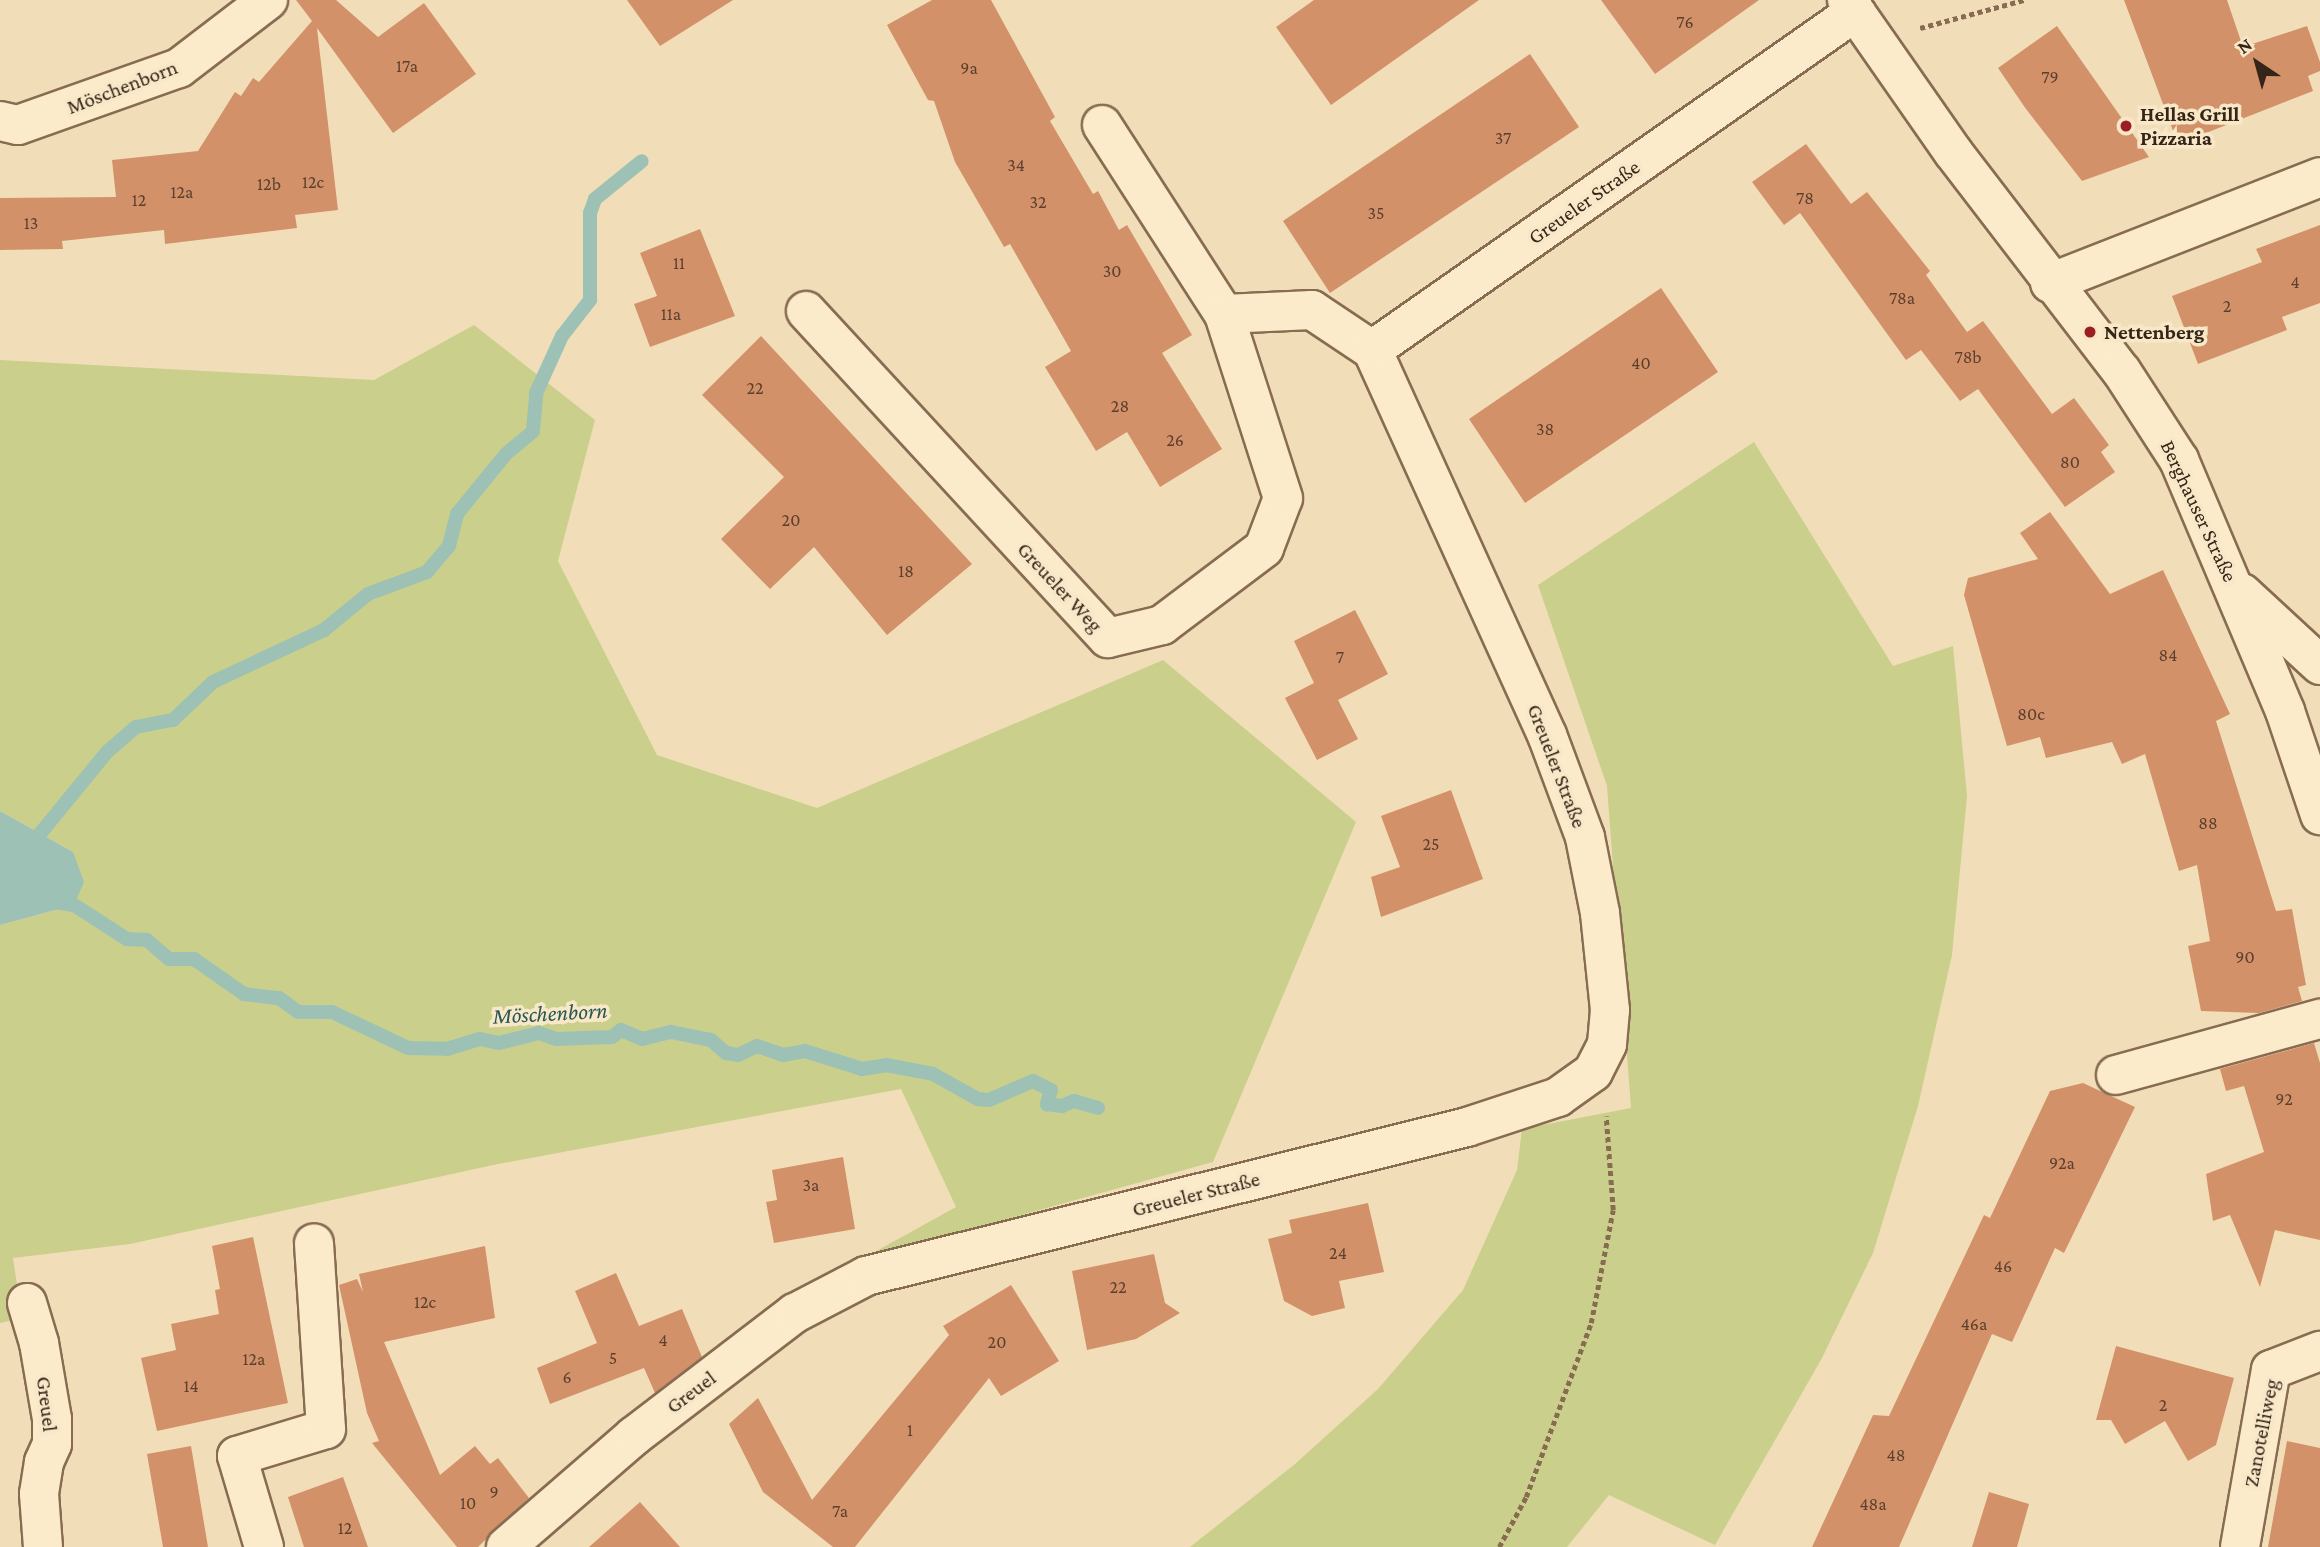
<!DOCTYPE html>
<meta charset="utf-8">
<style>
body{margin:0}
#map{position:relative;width:2320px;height:1547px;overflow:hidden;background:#f1deb8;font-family:"Crimson Pro",serif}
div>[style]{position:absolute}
.green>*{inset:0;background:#cacf8c}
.water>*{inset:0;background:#9dc1b5}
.stream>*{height:14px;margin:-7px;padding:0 7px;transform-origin:7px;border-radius:7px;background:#9dc1b5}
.building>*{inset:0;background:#d3916a}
.path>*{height:4.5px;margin-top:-2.25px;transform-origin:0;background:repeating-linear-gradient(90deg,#886c52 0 5px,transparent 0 8.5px)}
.roads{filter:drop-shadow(2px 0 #886c52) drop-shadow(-2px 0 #886c52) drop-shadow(0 2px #886c52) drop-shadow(0 -2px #886c52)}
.minor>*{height:38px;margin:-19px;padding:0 19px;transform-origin:19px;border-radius:19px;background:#fcebcb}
.dots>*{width:19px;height:19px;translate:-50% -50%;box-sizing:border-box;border:4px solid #f8e8c8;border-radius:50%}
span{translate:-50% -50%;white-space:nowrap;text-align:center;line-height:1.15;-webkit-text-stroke:7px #f8e8c8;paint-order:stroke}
.number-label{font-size:18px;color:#5c402d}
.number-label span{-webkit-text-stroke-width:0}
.street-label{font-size:21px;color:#352519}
.poi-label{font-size:21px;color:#352519;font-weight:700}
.left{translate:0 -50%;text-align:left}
.water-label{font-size:23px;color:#265752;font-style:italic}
.north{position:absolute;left:2222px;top:28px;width:70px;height:70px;-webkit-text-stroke:5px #f8e8c8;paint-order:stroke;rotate:324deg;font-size:19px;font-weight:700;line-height:28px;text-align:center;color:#352519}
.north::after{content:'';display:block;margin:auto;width:24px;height:32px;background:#352519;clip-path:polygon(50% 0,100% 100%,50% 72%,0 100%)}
</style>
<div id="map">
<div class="green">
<i style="clip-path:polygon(474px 325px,595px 420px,558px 561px,657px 755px,817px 808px,1163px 660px,1356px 822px,1213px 1162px,862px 1259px,956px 1207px,901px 1089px,498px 1164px,130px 1244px,13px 1258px,22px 1318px,0 1323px,0 925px,74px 905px,73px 852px,0 811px,0 360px,374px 380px)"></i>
<i style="clip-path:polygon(1754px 442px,1893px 666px,1953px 646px,1967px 796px,1952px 955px,1918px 1106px,1873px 1253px,1822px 1358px,1715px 1545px,1609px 1495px,1567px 1547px,1190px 1547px,1295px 1464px,1378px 1389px,1463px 1290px,1517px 1170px,1522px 1129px,1631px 1108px,1607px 786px,1538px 585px)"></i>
</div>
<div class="water">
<i style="clip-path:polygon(0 811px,73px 852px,84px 882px,74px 905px,0 925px)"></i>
</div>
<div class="stream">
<i style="left:30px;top:846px;width:122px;rotate:-50.7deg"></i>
<i style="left:107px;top:752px;width:38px;rotate:-41deg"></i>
<i style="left:136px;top:727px;width:38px;rotate:-11deg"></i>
<i style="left:173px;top:720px;width:55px;rotate:-43.5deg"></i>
<i style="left:213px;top:682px;width:123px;rotate:-25.1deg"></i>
<i style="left:324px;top:630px;width:57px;rotate:-39.3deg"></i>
<i style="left:368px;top:594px;width:63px;rotate:-20.4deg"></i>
<i style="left:427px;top:572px;width:34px;rotate:-50deg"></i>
<i style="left:449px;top:546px;width:33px;rotate:-76deg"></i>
<i style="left:457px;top:514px;width:77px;rotate:-50.8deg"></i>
<i style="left:506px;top:454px;width:35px;rotate:-40deg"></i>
<i style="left:533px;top:431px;width:38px;rotate:-85deg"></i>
<i style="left:536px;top:393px;width:63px;rotate:-65.5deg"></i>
<i style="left:562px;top:336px;width:46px;rotate:-52.1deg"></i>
<i style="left:590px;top:300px;width:87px;rotate:-90deg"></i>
<i style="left:590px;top:213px;width:15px;rotate:-70deg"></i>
<i style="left:595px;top:199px;width:60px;rotate:-39deg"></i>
<i style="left:55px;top:902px;width:19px;rotate:9deg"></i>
<i style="left:74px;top:905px;width:63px;rotate:32.7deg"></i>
<i style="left:127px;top:939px;width:20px;rotate:3deg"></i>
<i style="left:147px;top:940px;width:29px;rotate:41deg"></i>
<i style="left:169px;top:959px;width:25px"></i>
<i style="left:194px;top:959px;width:61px;rotate:35deg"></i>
<i style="left:244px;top:994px;width:35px;rotate:7deg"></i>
<i style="left:279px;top:998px;width:24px;rotate:36deg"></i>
<i style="left:298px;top:1012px;width:34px"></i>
<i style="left:332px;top:1012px;width:84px;rotate:25.3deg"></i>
<i style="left:408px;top:1048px;width:39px;rotate:1deg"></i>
<i style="left:447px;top:1049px;width:34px;rotate:-17deg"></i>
<i style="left:480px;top:1039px;width:19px;rotate:12deg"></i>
<i style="left:499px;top:1043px;width:41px;rotate:-14deg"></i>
<i style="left:539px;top:1033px;width:18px;rotate:19deg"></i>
<i style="left:556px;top:1039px;width:56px;rotate:-2deg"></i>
<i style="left:612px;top:1037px;width:11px;rotate:-38deg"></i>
<i style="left:621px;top:1030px;width:23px;rotate:23deg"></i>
<i style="left:642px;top:1039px;width:30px;rotate:-14deg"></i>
<i style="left:671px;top:1032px;width:41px;rotate:11.3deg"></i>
<i style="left:711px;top:1040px;width:20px;rotate:41deg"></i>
<i style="left:726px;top:1053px;width:12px;rotate:9deg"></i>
<i style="left:738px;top:1055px;width:21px;rotate:-25deg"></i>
<i style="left:757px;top:1046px;width:28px;rotate:19deg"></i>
<i style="left:783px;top:1055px;width:22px;rotate:-10deg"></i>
<i style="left:805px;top:1051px;width:60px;rotate:17.5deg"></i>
<i style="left:862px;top:1069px;width:24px;rotate:-9deg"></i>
<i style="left:886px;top:1065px;width:48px;rotate:10.8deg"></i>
<i style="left:933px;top:1074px;width:51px;rotate:29.1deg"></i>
<i style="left:978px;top:1099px;width:11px;rotate:5deg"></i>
<i style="left:989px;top:1100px;width:48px;rotate:-23.4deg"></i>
<i style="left:1033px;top:1081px;width:20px;rotate:27deg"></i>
<i style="left:1051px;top:1090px;width:15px;rotate:106deg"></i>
<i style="left:1047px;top:1104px;width:15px;rotate:8deg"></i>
<i style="left:1062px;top:1106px;width:13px;rotate:-23deg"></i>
<i style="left:1074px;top:1101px;width:25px;rotate:16deg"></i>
</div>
<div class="building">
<i style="clip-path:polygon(296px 0,336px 0,378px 37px,424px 3px,476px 74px,393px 133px,317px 28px,338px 210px,295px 215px,297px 228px,165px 244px,164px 230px,62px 241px,63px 249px,0 250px,0 198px,116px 197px,112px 160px,198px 151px,235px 92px,241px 96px,253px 78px,259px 82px,312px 21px)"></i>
<i style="clip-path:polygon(627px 0,733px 0,660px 46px)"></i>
<i style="clip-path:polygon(932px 0,991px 0,1055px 117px,1050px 121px,1093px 194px,1098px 191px,1119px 230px,1127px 225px,1192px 335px,1162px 353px,1222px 449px,1160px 487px,1127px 432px,1096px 451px,1045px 367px,1071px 351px,1010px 244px,1004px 247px,955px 162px,934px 101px,928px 100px,887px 25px)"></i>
<i style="clip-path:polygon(1314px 0,1479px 0,1331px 105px,1276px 27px)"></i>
<i style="clip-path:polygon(1601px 0,1759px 0,1655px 74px)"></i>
<i style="clip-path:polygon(2124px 0,2227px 0,2243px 47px,2307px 26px,2320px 62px,2320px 71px,2308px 76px,2313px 91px,2178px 144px)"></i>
<i style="clip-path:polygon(2057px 26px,2149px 157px,2082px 181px,2026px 109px,1998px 68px)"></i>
<i style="clip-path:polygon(1530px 54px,1579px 127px,1330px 293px,1283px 221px)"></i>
<i style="clip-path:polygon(1806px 144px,1851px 204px,1867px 192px,1930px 271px,1926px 275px,1967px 332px,1983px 321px,2052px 414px,2074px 398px,2109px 445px,2101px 452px,2115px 472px,2065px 507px,1978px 389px,1960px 401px,1921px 350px,1906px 360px,1800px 213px,1784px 225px,1752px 182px)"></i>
<i style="clip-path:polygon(2320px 225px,2320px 303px,2282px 317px,2287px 330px,2198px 364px,2172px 296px,2262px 262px,2256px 249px)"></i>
<i style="clip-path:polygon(700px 229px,735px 316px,650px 347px,634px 304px,657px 296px,640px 253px)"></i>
<i style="clip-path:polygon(1661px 288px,1718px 372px,1525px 503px,1469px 419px)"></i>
<i style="clip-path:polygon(761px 336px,972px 564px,887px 635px,814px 547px,770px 589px,721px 539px,784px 477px,702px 395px)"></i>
<i style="clip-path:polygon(2050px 512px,2110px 594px,2163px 570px,2230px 714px,2216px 721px,2276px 911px,2292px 909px,2306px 985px,2298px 987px,2302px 1001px,2259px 1013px,2201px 1011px,2188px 946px,2210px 941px,2197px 865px,2179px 871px,2145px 754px,2122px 764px,2112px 742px,2046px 758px,2040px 737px,2007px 746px,1964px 595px,1968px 578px,2038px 559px,2020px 533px)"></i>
<i style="clip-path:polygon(1355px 610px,1388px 674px,1338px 700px,1358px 739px,1317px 760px,1285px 698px,1314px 683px,1294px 641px)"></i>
<i style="clip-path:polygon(1451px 790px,1483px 879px,1381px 917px,1371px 877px,1400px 867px,1381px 816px)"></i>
<i style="clip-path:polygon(2314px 1043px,2320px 1063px,2320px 1240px,2275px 1230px,2260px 1287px,2230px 1215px,2213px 1221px,2206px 1174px,2264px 1152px,2244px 1086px,2226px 1091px,2220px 1069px)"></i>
<i style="clip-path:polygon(2083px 1083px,2135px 1107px,2064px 1253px,2055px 1248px,2012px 1342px,1992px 1334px,1899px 1547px,1812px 1547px,1873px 1415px,1889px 1416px,1984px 1215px,1990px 1218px,2050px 1091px)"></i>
<i style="clip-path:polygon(843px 1157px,855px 1229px,774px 1243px,766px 1202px,777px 1200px,772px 1170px)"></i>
<i style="clip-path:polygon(1368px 1203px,1384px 1272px,1339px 1281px,1345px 1308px,1312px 1316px,1284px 1301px,1268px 1239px,1292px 1233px,1289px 1220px)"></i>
<i style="clip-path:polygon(253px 1237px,288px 1403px,157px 1431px,141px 1358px,176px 1350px,171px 1324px,219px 1314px,215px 1290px,220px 1289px,212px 1246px)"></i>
<i style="clip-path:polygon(485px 1246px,495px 1318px,384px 1342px,440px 1475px,475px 1446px,490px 1464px,498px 1458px,529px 1498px,478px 1547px,457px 1547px,372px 1443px,379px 1441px,367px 1413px,339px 1285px,357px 1279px,363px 1292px,359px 1274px)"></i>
<i style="clip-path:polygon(1154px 1254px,1165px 1303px,1180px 1313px,1136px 1339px,1087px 1350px,1072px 1271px)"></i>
<i style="clip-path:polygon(616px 1273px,639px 1326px,682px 1309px,702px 1357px,655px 1393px,644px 1368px,550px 1404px,537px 1368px,597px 1343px,575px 1291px)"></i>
<i style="clip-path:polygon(1011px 1285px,1059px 1361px,1001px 1396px,989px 1378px,855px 1547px,833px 1547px,763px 1492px,729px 1424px,758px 1398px,812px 1500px,949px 1335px,943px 1326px)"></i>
<i style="clip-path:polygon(2116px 1346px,2234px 1378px,2216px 1445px,2188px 1461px,2165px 1421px,2125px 1444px,2111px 1420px,2096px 1420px)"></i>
<i style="clip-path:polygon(2287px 1441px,2320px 1448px,2320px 1547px,2268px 1547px)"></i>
<i style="clip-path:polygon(191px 1446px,208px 1547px,163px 1547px,147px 1454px)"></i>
<i style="clip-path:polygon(343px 1477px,368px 1547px,304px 1547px,288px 1497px)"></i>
<i style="clip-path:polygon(1989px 1492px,2029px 1504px,2017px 1547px,1972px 1547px)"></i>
<i style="clip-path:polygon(640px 1502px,680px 1547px,589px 1547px)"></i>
</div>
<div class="path">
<i style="left:1920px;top:28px;width:108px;rotate:-15.1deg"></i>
<i style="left:1499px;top:1547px;width:57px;rotate:-61.6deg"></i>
<i style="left:1526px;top:1497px;width:186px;rotate:-69.5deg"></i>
<i style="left:1591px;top:1323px;width:115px;rotate:-79deg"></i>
<i style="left:1613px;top:1210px;width:94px;rotate:-94.3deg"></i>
</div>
<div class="roads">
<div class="minor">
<i style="left:1847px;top:0;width:185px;rotate:55.1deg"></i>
<i style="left:1953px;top:152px;width:277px;rotate:52.5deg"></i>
<i style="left:2122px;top:372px;width:105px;rotate:57.1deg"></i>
<i style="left:2179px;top:460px;width:272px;rotate:67.1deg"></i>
<i style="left:2285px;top:711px;width:110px;rotate:71.4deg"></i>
<i style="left:0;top:121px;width:18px;rotate:13deg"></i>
<i style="left:18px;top:125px;width:171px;rotate:-19.5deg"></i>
<i style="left:179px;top:68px;width:112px;rotate:-37.4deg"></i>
<i style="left:1102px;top:125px;width:225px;rotate:57.2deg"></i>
<i style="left:1224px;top:314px;width:88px;rotate:-2.6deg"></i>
<i style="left:1312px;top:310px;width:72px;rotate:33.7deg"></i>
<i style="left:2050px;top:283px;width:290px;rotate:-21.4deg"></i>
<i style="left:806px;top:311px;width:445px;rotate:47.3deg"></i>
<i style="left:1108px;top:638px;width:56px;rotate:-13.5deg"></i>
<i style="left:1162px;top:625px;width:128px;rotate:-37deg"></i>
<i style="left:1264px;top:548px;width:53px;rotate:-69.2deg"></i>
<i style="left:1283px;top:498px;width:193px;rotate:-107.8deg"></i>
<i style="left:2242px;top:593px;width:106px;rotate:42.7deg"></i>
<i style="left:2116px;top:1075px;width:212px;rotate:-15.4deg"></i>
<i style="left:27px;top:1303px;width:42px;rotate:73.3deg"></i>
<i style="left:39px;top:1343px;width:77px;rotate:80.3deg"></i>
<i style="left:52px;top:1419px;width:25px;rotate:90deg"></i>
<i style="left:52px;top:1444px;width:20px;rotate:114deg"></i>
<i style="left:44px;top:1462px;width:32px;rotate:99deg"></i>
<i style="left:39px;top:1494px;width:53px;rotate:85.7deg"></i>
<i style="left:264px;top:1547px;width:95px;rotate:-106.5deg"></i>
<i style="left:237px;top:1456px;width:93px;rotate:-16.9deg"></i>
<i style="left:326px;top:1429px;width:186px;rotate:-93.7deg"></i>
<i style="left:506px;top:1547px;width:169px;rotate:-40.9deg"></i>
<i style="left:634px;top:1436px;width:203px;rotate:-37.4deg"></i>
<i style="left:795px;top:1313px;width:80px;rotate:-27.5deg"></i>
<i style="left:866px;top:1276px;width:619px;rotate:-13.92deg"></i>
<i style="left:1467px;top:1127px;width:96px;rotate:-18.2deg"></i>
<i style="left:1558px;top:1097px;width:43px;rotate:-35.5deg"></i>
<i style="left:1593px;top:1072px;width:31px;rotate:-63deg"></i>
<i style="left:1607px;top:1044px;width:34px;rotate:-85deg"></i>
<i style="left:1610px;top:1010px;width:98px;rotate:-95.9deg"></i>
<i style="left:1600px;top:913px;width:77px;rotate:-101.2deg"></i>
<i style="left:1585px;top:837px;width:109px;rotate:-110.4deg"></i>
<i style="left:1547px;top:735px;width:423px;rotate:-114.4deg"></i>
<i style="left:1372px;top:350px;width:590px;rotate:-34.98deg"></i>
<i style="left:2240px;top:1547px;width:180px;rotate:-80.1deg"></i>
<i style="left:2271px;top:1370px;width:53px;rotate:-21.2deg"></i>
</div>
</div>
<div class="dots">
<i style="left:2126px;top:126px;background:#9c1d24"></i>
<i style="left:2090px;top:332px;background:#9c1d24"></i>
</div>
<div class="number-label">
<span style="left:1685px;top:22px">76</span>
<span style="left:407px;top:66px">17a</span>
<span style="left:969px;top:68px">9a</span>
<span style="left:2050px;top:77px">79</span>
<span style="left:1503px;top:138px">37</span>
<span style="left:1016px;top:165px">34</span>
<span style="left:313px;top:182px">12c</span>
<span style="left:269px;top:184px">12b</span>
<span style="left:182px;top:192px">12a</span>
<span style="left:1805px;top:198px">78</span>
<span style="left:139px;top:200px">12</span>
<span style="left:1038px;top:202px">32</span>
<span style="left:1376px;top:213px">35</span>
<span style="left:31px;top:223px">13</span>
<span style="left:679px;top:263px">11</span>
<span style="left:1112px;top:271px">30</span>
<span style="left:2295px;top:282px">4</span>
<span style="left:1902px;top:298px">78a</span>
<span style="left:2227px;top:306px">2</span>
<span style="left:671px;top:314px">11a</span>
<span style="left:1968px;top:357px">78b</span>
<span style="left:1641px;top:363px">40</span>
<span style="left:755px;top:388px">22</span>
<span style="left:1120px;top:406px">28</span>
<span style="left:1545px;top:429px">38</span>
<span style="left:1175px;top:440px">26</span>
<span style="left:2070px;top:462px">80</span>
<span style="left:791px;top:520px">20</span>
<span style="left:906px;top:571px">18</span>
<span style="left:2168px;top:655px">84</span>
<span style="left:1340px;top:657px">7</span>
<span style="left:2031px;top:714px">80c</span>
<span style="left:2208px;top:823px">88</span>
<span style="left:1431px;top:844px">25</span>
<span style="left:2245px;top:957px">90</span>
<span style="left:2284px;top:1099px">92</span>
<span style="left:2062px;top:1163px">92a</span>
<span style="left:811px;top:1185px">3a</span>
<span style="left:1338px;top:1253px">24</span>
<span style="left:2003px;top:1266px">46</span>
<span style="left:1118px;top:1287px">22</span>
<span style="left:425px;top:1302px">12c</span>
<span style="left:1974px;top:1324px">46a</span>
<span style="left:663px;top:1340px">4</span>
<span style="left:997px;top:1342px">20</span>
<span style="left:613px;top:1358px">5</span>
<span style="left:254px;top:1359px">12a</span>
<span style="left:567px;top:1377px">6</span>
<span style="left:191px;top:1386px">14</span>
<span style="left:2163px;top:1405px">2</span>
<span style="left:910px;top:1430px">1</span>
<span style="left:1896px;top:1455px">48</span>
<span style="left:494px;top:1492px">9</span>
<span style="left:468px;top:1503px">10</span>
<span style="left:1873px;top:1504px">48a</span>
<span style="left:840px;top:1511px">7a</span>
<span style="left:345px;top:1528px">12</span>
</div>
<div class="street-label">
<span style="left:122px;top:87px;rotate:-21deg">Möschenborn</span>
<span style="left:1584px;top:202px;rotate:-35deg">Greueler Straße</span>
<span style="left:2199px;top:511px;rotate:65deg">Berghauser Straße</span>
<span style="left:1060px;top:587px;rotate:47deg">Greueler Weg</span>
<span style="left:1557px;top:766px;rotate:69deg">Greueler Straße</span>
<span style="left:1196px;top:1194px;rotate:-14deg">Greueler Straße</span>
<span style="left:691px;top:1392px;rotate:-37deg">Greuel</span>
<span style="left:47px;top:1404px;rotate:83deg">Greuel</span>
<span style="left:2261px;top:1433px;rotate:-79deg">Zanotelliweg</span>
</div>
<div class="poi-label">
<span class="left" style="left:2140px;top:126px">Hellas Grill<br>Pizzaria</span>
<span class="left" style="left:2104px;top:332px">Nettenberg</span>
</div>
<div class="water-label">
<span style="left:550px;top:1013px;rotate:-3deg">Möschenborn</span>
</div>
<div class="north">N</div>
</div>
